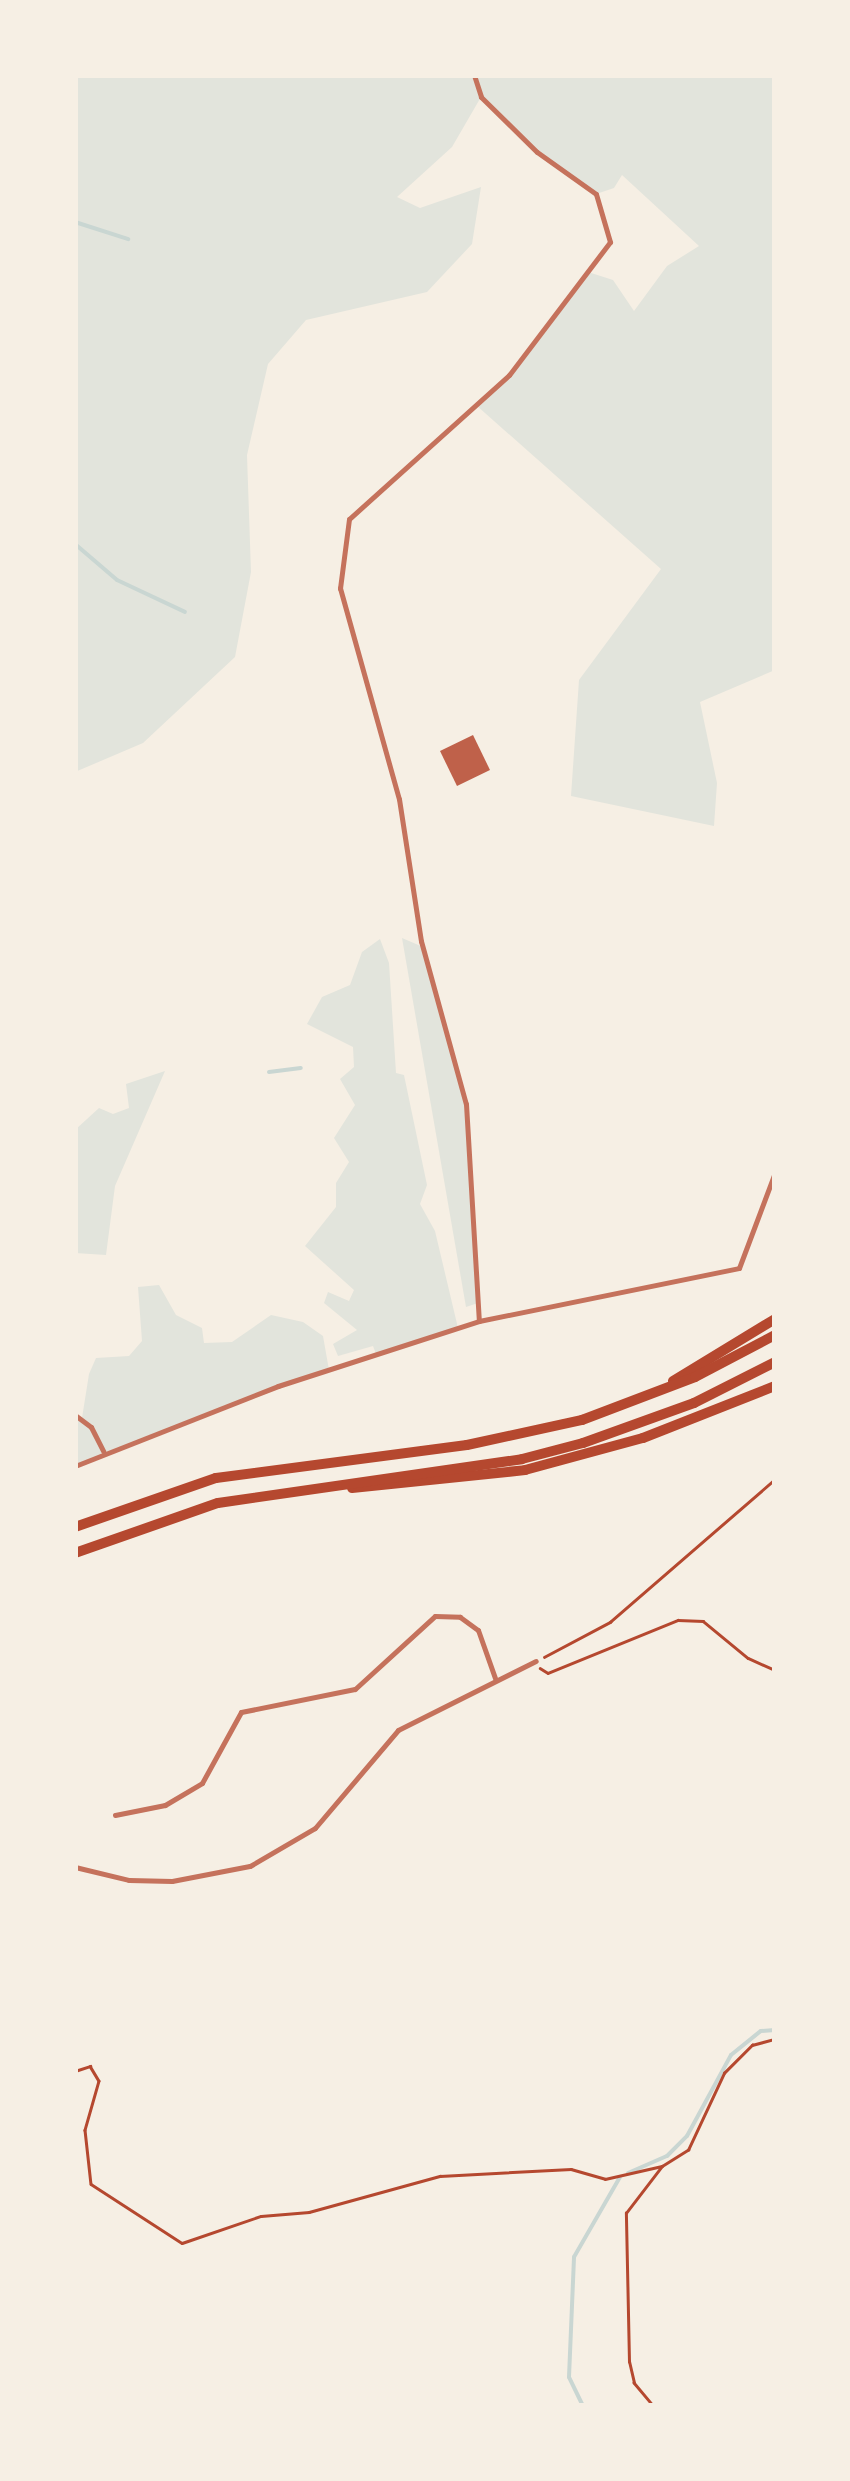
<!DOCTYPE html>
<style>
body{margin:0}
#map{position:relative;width:850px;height:2481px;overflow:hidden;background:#f6efe4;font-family:Karla,sans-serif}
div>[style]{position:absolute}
.green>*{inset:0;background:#e2e4dc}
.stream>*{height:4px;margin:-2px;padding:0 2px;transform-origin:2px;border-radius:2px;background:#c9d6d2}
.building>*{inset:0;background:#bf614a}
.path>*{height:2.5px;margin:-1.25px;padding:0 1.25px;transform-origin:1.25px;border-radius:1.25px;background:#b5482f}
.minor>*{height:5px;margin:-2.5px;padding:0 2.5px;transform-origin:2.5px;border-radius:2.5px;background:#c5725c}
.motorway>*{height:10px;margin:-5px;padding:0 5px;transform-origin:5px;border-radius:5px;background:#b5482f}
span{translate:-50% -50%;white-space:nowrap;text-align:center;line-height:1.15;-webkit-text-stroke:10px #f6efe4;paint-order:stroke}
.frame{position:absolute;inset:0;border:78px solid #f6efe4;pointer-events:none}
</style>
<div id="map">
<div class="green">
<i style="clip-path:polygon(75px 75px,775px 75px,775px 670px,700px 702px,717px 783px,714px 826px,571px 796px,579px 680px,661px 569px,476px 405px,509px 375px,588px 272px,613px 280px,634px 311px,667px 266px,699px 246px,622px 175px,614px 188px,596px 194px,537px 152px,481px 97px,452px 147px,397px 197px,420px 208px,481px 187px,472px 244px,427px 292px,306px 320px,268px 364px,247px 455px,251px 572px,235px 657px,143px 743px,75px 772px)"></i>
<i style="clip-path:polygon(402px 938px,423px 947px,466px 1104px,478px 1303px,466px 1307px)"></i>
<i style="clip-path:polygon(380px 939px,389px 963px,396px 1073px,404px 1075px,427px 1185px,420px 1204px,435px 1231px,458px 1328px,376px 1354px,373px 1346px,338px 1356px,333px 1344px,357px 1330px,324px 1303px,328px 1292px,349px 1301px,354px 1290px,305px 1246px,336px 1207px,336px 1183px,349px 1162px,334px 1138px,355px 1105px,340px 1079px,354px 1067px,353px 1047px,307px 1024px,322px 997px,350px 985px,362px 952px)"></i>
<i style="clip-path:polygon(165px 1071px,115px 1186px,106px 1255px,75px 1253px,75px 1130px,99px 1108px,113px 1114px,129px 1108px,126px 1084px)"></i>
<i style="clip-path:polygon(159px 1285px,176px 1315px,202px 1328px,204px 1343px,232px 1342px,271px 1315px,303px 1322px,323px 1336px,329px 1370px,75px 1466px,75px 1415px,82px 1418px,89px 1374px,96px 1358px,129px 1356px,142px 1341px,138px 1287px)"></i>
</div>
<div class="stream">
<i style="left:302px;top:75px;width:4px;rotate:14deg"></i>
<i style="left:75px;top:222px;width:56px;rotate:17.8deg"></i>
<i style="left:75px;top:544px;width:55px;rotate:40.6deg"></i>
<i style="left:117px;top:580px;width:75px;rotate:25.2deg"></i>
<i style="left:269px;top:1072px;width:32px;rotate:-7deg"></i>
<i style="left:628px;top:2173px;width:43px;rotate:-23.6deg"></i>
<i style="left:667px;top:2156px;width:28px;rotate:-45deg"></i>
<i style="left:687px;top:2136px;width:92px;rotate:-61.5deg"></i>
<i style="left:731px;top:2055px;width:38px;rotate:-39deg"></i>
<i style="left:761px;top:2031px;width:14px;rotate:-4deg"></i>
<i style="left:583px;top:2406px;width:32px;rotate:-116deg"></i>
<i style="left:569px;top:2377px;width:120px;rotate:-87.6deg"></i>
<i style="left:574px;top:2257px;width:92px;rotate:-60.1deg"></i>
</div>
<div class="building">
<i style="clip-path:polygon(473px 735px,490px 770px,457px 786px,440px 751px)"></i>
</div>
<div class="path">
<i style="left:544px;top:1657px;width:75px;rotate:-27.9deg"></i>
<i style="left:610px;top:1622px;width:218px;rotate:-40.9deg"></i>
<i style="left:540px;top:1668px;width:9px;rotate:32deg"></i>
<i style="left:548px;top:1673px;width:140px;rotate:-22.2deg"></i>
<i style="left:678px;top:1620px;width:25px;rotate:2deg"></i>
<i style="left:703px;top:1621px;width:58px;rotate:39.4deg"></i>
<i style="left:748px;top:1658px;width:30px;rotate:24deg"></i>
<i style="left:75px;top:2071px;width:16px;rotate:-18deg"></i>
<i style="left:90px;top:2066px;width:17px;rotate:59deg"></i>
<i style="left:99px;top:2081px;width:51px;rotate:105.9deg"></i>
<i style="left:85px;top:2130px;width:54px;rotate:83.7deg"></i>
<i style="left:91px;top:2184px;width:108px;rotate:33deg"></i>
<i style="left:182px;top:2243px;width:83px;rotate:-18.9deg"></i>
<i style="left:261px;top:2216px;width:48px;rotate:-4.8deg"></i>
<i style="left:309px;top:2212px;width:136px;rotate:-15.4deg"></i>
<i style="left:440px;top:2176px;width:131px;rotate:-3.1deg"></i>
<i style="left:571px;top:2169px;width:35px;rotate:16deg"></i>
<i style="left:605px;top:2179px;width:58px;rotate:-12.8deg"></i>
<i style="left:653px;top:2406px;width:30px;rotate:-130deg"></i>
<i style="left:634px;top:2383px;width:22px;rotate:-103deg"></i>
<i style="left:629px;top:2362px;width:149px;rotate:-91.2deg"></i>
<i style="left:626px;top:2213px;width:59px;rotate:-52.5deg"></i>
<i style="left:662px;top:2166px;width:31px;rotate:-32deg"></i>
<i style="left:688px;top:2150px;width:85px;rotate:-64.9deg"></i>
<i style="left:724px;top:2073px;width:40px;rotate:-45deg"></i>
<i style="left:752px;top:2045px;width:24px;rotate:-15deg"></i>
</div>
<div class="minor">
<i style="left:474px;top:75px;width:23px;rotate:72deg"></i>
<i style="left:481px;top:97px;width:78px;rotate:44.5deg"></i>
<i style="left:537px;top:152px;width:72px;rotate:35.4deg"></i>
<i style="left:596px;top:194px;width:50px;rotate:73.7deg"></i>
<i style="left:610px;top:242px;width:167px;rotate:127.2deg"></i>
<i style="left:509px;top:375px;width:215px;rotate:138deg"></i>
<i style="left:349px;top:519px;width:70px;rotate:97.4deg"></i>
<i style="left:340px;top:588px;width:219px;rotate:74.4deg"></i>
<i style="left:399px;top:799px;width:144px;rotate:81.2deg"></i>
<i style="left:421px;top:941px;width:169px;rotate:74.6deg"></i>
<i style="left:466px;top:1104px;width:217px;rotate:86.6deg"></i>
<i style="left:75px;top:1415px;width:20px;rotate:37deg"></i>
<i style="left:91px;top:1427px;width:27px;rotate:63deg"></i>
<i style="left:75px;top:1466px;width:218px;rotate:-21.5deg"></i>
<i style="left:278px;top:1386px;width:211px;rotate:-17.9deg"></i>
<i style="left:479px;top:1321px;width:265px;rotate:-11.5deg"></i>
<i style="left:739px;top:1268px;width:103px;rotate:-69.4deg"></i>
<i style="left:115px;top:1815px;width:51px;rotate:-11.3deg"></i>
<i style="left:165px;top:1805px;width:43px;rotate:-30.7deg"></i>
<i style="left:202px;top:1783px;width:81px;rotate:-61.2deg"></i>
<i style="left:241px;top:1712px;width:116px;rotate:-11.4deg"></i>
<i style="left:355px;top:1689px;width:108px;rotate:-42.4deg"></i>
<i style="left:435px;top:1616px;width:25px;rotate:2deg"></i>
<i style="left:460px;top:1617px;width:22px;rotate:36deg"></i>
<i style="left:478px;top:1630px;width:51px;rotate:70.5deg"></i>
<i style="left:75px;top:1867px;width:56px;rotate:13.5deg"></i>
<i style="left:129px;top:1880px;width:43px;rotate:1.3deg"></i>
<i style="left:172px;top:1881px;width:79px;rotate:-10.9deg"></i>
<i style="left:250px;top:1866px;width:75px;rotate:-30.3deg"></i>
<i style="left:315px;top:1828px;width:128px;rotate:-49.7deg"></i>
<i style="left:398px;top:1730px;width:154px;rotate:-26.6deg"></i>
</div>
<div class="motorway">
<i style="left:673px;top:1381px;width:119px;rotate:-31.3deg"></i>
<i style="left:352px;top:1488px;width:174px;rotate:-5.9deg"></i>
<i style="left:525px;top:1470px;width:122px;rotate:-15.2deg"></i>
<i style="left:643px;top:1438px;width:142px;rotate:-21.5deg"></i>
<i style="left:75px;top:1527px;width:149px;rotate:-19.2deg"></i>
<i style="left:216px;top:1478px;width:253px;rotate:-7.5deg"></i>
<i style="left:467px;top:1445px;width:118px;rotate:-12.3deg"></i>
<i style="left:582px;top:1420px;width:121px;rotate:-20.8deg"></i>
<i style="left:695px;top:1377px;width:90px;rotate:-27.7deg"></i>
<i style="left:75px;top:1553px;width:151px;rotate:-19.3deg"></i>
<i style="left:218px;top:1503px;width:307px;rotate:-8.2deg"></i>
<i style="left:522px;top:1459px;width:63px;rotate:-14.7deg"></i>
<i style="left:583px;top:1443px;width:118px;rotate:-19.8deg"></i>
<i style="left:694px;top:1403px;width:91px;rotate:-26.8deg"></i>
</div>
<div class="frame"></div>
</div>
